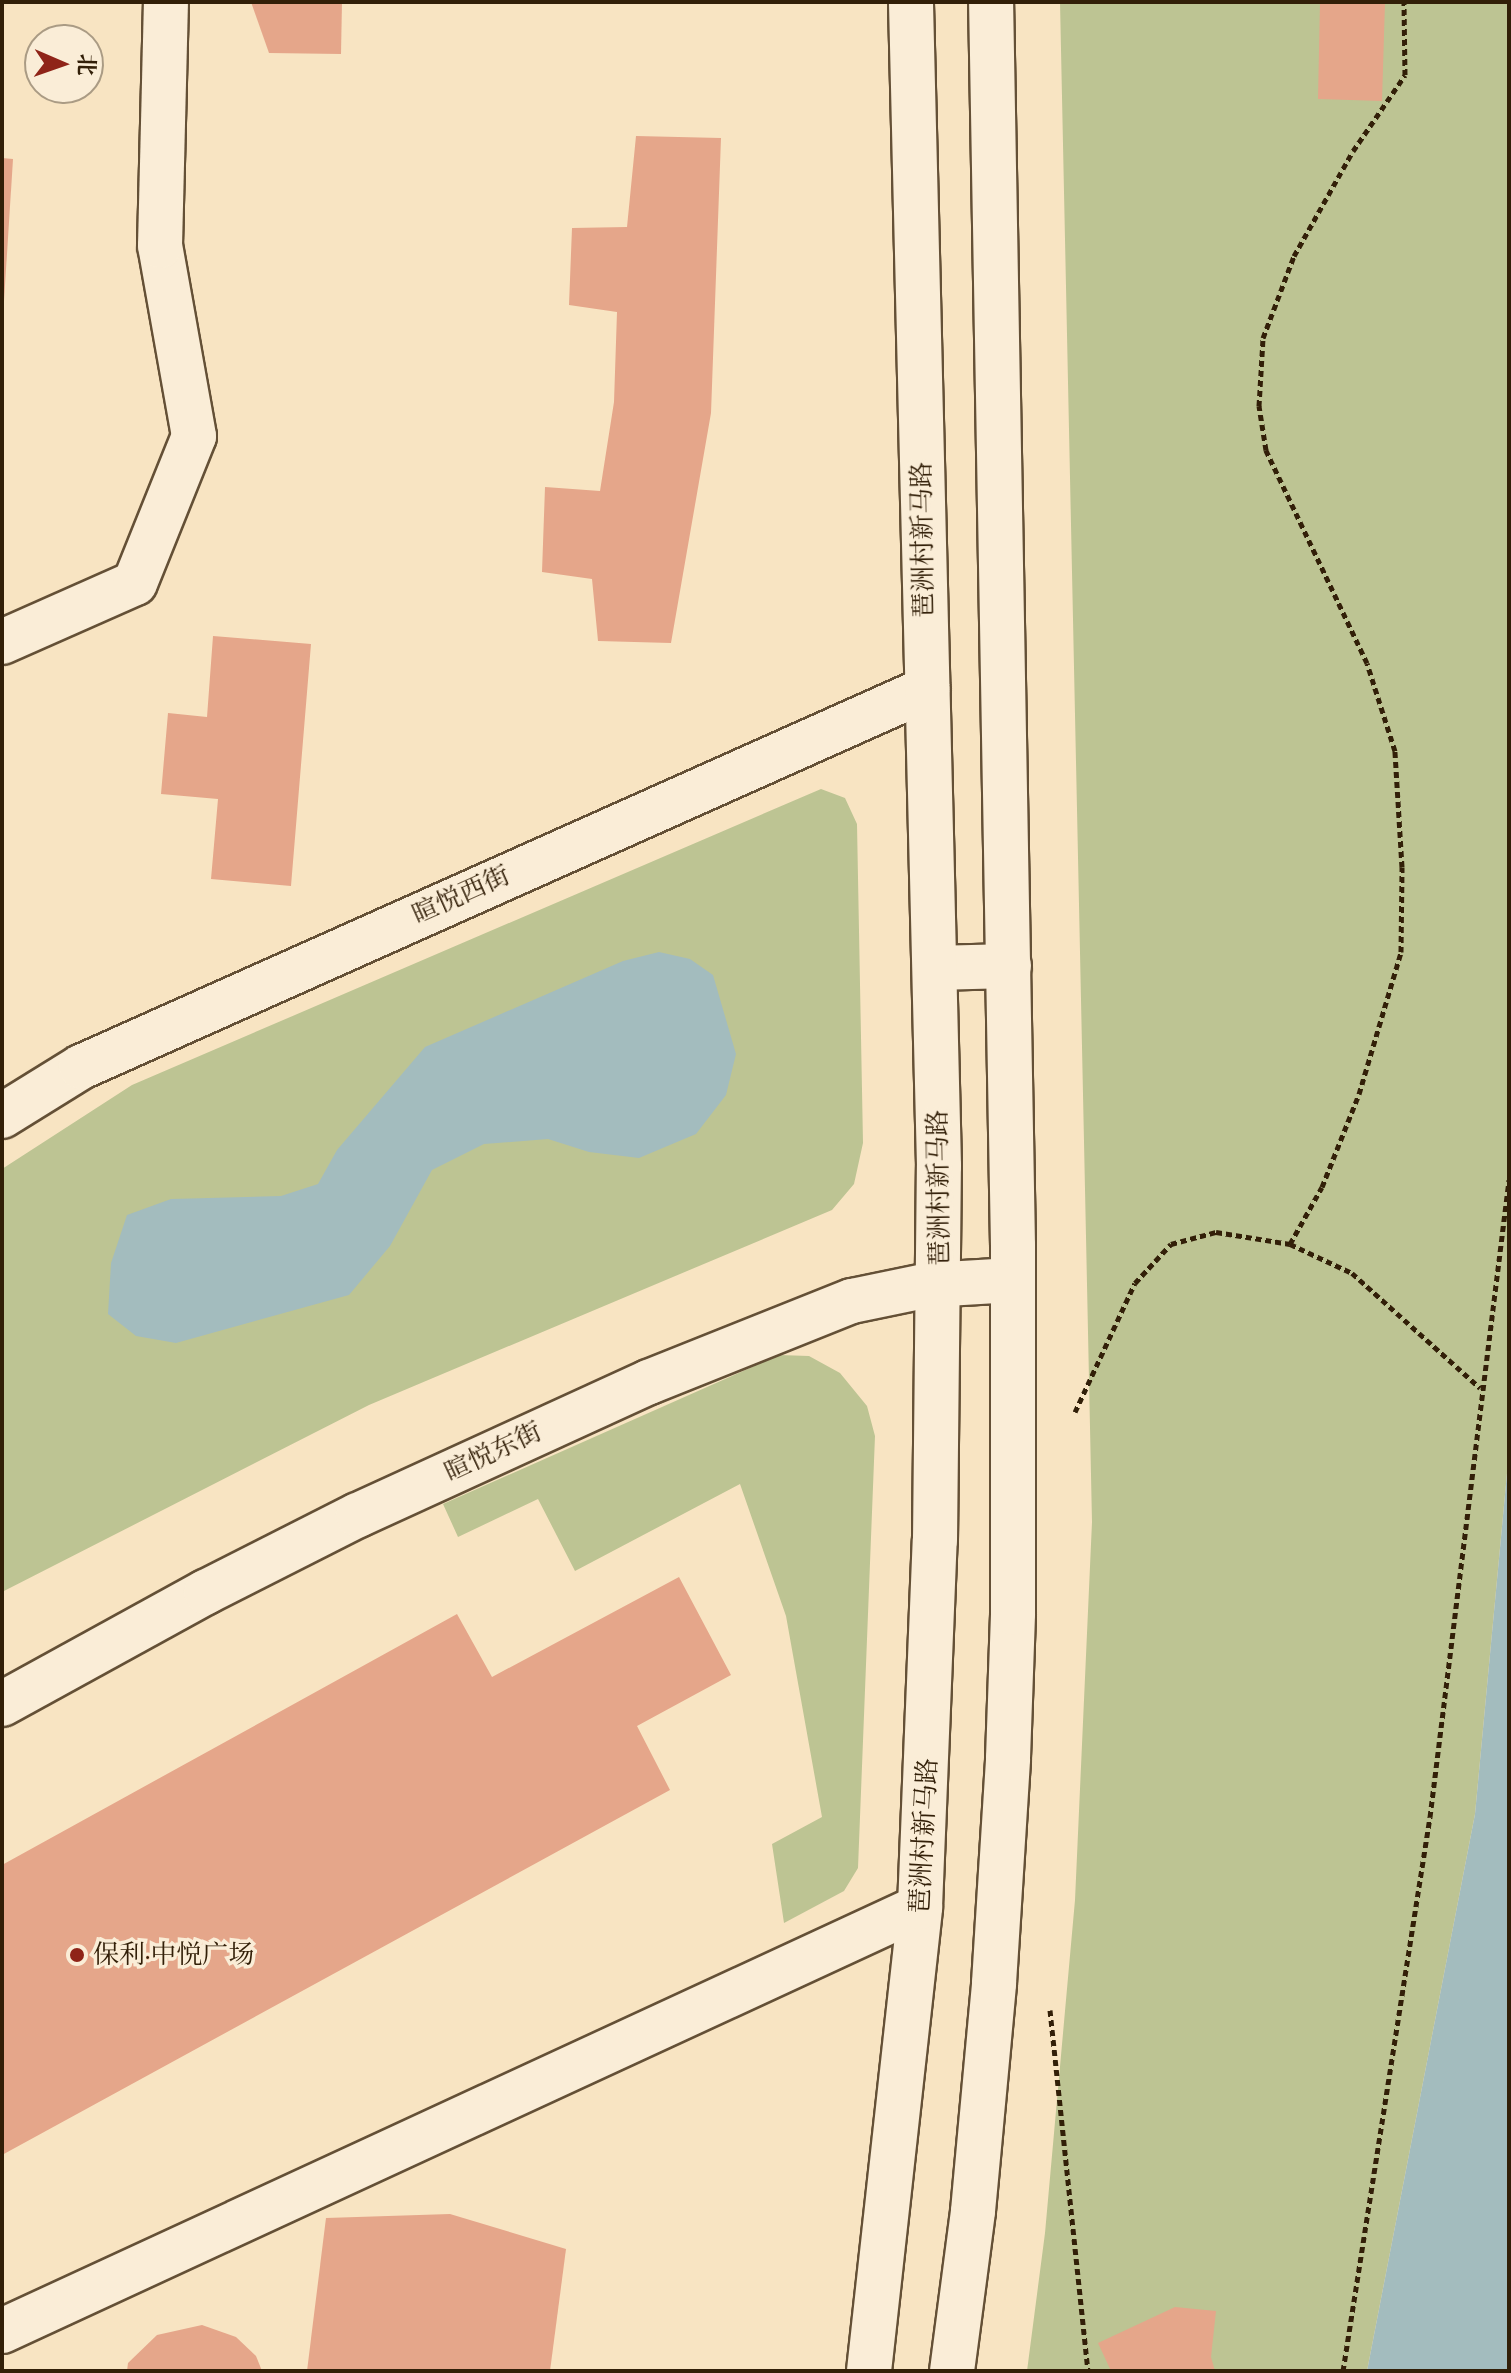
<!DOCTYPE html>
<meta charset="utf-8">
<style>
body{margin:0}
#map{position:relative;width:1511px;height:2373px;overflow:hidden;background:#f8e4c2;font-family:"EB Garamond","Noto Serif SC",serif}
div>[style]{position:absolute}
.green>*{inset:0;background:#bdc493}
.water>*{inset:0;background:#a3bcbe}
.building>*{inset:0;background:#e5a68a}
.path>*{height:5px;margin-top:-2.5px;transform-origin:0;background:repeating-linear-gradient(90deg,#321f08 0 6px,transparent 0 10px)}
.roads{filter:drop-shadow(2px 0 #645036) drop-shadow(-2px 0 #645036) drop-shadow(0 2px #645036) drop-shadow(0 -2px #645036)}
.minor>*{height:44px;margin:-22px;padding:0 22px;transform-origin:22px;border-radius:22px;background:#faedd7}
.dots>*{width:22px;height:22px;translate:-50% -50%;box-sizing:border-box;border:4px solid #faedd7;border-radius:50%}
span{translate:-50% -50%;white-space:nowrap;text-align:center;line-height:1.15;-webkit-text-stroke:7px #faedd7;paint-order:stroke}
.street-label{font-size:26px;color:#321f08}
.poi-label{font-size:26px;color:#321f08}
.left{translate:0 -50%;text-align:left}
.frame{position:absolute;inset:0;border:4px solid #321f08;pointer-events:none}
.north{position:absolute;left:24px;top:24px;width:80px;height:80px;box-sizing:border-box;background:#faedd7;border:2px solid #aa9b84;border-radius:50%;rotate:92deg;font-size:22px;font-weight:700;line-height:32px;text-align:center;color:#321f08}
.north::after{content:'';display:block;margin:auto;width:28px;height:36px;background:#8f2418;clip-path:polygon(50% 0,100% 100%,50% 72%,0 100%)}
</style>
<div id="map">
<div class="green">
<i style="clip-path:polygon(1060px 2px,1509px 2px,1509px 1452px,1475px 1814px,1367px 2371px,1027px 2371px,1045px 2233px,1075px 1900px,1092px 1522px)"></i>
<i style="clip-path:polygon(821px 789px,845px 798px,857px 824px,863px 1143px,854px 1184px,832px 1210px,369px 1405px,2px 1592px,2px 1169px,132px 1085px)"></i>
<i style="clip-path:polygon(779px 1355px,809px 1356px,840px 1373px,867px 1406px,875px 1436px,858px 1868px,844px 1891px,784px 1923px,772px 1844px,822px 1817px,786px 1616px,740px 1484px,575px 1571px,538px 1499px,458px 1537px,443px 1504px)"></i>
</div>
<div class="water">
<i style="clip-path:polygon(659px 952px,690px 959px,713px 975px,736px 1054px,726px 1095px,696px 1134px,639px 1158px,589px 1152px,548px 1139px,484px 1144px,432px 1170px,390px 1246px,349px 1295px,176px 1343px,136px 1336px,108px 1314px,111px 1263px,127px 1215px,171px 1199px,281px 1196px,318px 1184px,337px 1150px,425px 1047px,623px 961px)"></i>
<i style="clip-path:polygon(1509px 1452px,1509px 2371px,1367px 2371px,1475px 1814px)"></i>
</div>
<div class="building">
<i style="clip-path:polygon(251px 2px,342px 2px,341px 54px,269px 53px)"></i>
<i style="clip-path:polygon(1320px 2px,1385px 2px,1382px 101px,1318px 99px)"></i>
<i style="clip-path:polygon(636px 136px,721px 138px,711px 413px,671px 643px,598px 641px,592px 579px,542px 572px,545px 487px,600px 491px,614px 402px,617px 312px,569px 305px,572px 228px,627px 227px)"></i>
<i style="clip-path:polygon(2px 158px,13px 159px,4px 301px,2px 301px)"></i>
<i style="clip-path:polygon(213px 636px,311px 644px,291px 886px,211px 879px,218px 799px,161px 794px,168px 713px,207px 717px)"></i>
<i style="clip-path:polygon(679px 1577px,731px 1675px,637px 1726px,670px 1790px,2px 2155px,2px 1865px,457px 1614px,492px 1677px)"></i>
<i style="clip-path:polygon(450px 2214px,566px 2249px,550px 2371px,307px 2371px,326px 2218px)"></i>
<i style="clip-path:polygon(1175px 2307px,1216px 2311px,1211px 2357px,1215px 2371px,1111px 2371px,1098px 2343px)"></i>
<i style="clip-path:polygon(202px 2325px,236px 2337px,256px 2356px,262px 2371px,127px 2371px,128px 2363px,157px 2335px)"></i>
</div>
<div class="path">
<i style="left:1290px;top:1244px;width:65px;rotate:-60.7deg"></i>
<i style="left:1322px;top:1187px;width:100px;rotate:-68.3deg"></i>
<i style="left:1359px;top:1094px;width:148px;rotate:-73.5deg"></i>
<i style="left:1401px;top:952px;width:85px;rotate:-89.3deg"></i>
<i style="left:1402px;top:867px;width:116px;rotate:-93.5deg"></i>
<i style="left:1395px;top:751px;width:92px;rotate:-107.7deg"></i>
<i style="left:1367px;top:663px;width:236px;rotate:-115.4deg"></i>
<i style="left:1266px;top:450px;width:45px;rotate:-99deg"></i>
<i style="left:1259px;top:406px;width:68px;rotate:-86.6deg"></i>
<i style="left:1263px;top:338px;width:88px;rotate:-69.3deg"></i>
<i style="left:1294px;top:256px;width:120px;rotate:-60.7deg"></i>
<i style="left:1353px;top:151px;width:92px;rotate:-55.6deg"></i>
<i style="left:1405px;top:75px;width:73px;rotate:-90.8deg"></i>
<i style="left:1075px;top:1412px;width:142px;rotate:-65.1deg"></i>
<i style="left:1135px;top:1283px;width:53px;rotate:-47.3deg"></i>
<i style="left:1171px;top:1244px;width:47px;rotate:-14.9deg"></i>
<i style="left:1216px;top:1232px;width:75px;rotate:9.2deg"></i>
<i style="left:1290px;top:1244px;width:68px;rotate:25.1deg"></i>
<i style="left:1352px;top:1273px;width:172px;rotate:41.9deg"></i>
<i style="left:1050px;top:2010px;width:363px;rotate:84deg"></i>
<i style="left:1343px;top:2371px;width:561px;rotate:-81.08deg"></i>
<i style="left:1430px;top:1817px;width:642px;rotate:-82.93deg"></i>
</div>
<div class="roads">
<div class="minor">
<i style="left:2px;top:642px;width:145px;rotate:-23.9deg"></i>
<i style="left:135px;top:583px;width:158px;rotate:-68.1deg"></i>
<i style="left:194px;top:436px;width:193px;rotate:-100.1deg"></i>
<i style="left:160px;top:246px;width:244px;rotate:-88.6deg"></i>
<i style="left:935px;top:968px;width:74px;rotate:-1.5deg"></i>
<i style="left:2px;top:1116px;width:93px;rotate:-31.8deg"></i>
<i style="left:81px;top:1067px;width:927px;rotate:-24.08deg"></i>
<i style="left:2px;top:1704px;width:233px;rotate:-28.8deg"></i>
<i style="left:206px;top:1592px;width:170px;rotate:-26.9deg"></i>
<i style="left:358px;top:1515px;width:320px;rotate:-24.6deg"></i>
<i style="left:649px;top:1382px;width:219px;rotate:-21.8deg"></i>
<i style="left:852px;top:1301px;width:79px;rotate:-11.7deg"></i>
<i style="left:929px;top:1285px;width:84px;rotate:-3.4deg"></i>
<i style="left:2px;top:2331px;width:1011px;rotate:-24.79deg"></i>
<i style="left:869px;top:2371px;width:467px;rotate:-83.7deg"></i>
<i style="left:920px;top:1907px;width:367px;rotate:-87.7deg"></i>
<i style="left:935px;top:1540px;width:374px;rotate:-89.4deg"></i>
<i style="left:939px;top:1166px;width:1164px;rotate:-91.38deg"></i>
<i style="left:952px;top:2371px;width:161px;rotate:-82.5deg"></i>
<i style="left:973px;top:2211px;width:229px;rotate:-84.7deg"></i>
<i style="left:994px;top:1983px;width:225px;rotate:-86.4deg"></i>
<i style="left:1008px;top:1758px;width:145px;rotate:-88deg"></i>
<i style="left:1013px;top:1613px;width:367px;rotate:-90deg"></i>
<i style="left:1013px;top:1246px;width:1244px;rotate:-91.01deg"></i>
</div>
</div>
<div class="dots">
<i style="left:77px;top:1955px;background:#8f2418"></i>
</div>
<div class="street-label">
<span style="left:923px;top:540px;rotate:-91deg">琶洲村新马路</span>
<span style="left:461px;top:895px;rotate:-24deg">暄悦西街</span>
<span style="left:939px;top:1188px;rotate:-91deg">琶洲村新马路</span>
<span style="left:493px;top:1452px;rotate:-25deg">暄悦东街</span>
<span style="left:924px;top:1836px;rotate:-87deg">琶洲村新马路</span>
</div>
<div class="poi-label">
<span class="left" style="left:93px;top:1955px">保利·中悦广场</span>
</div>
<div class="frame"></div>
<div class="north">北</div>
</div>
